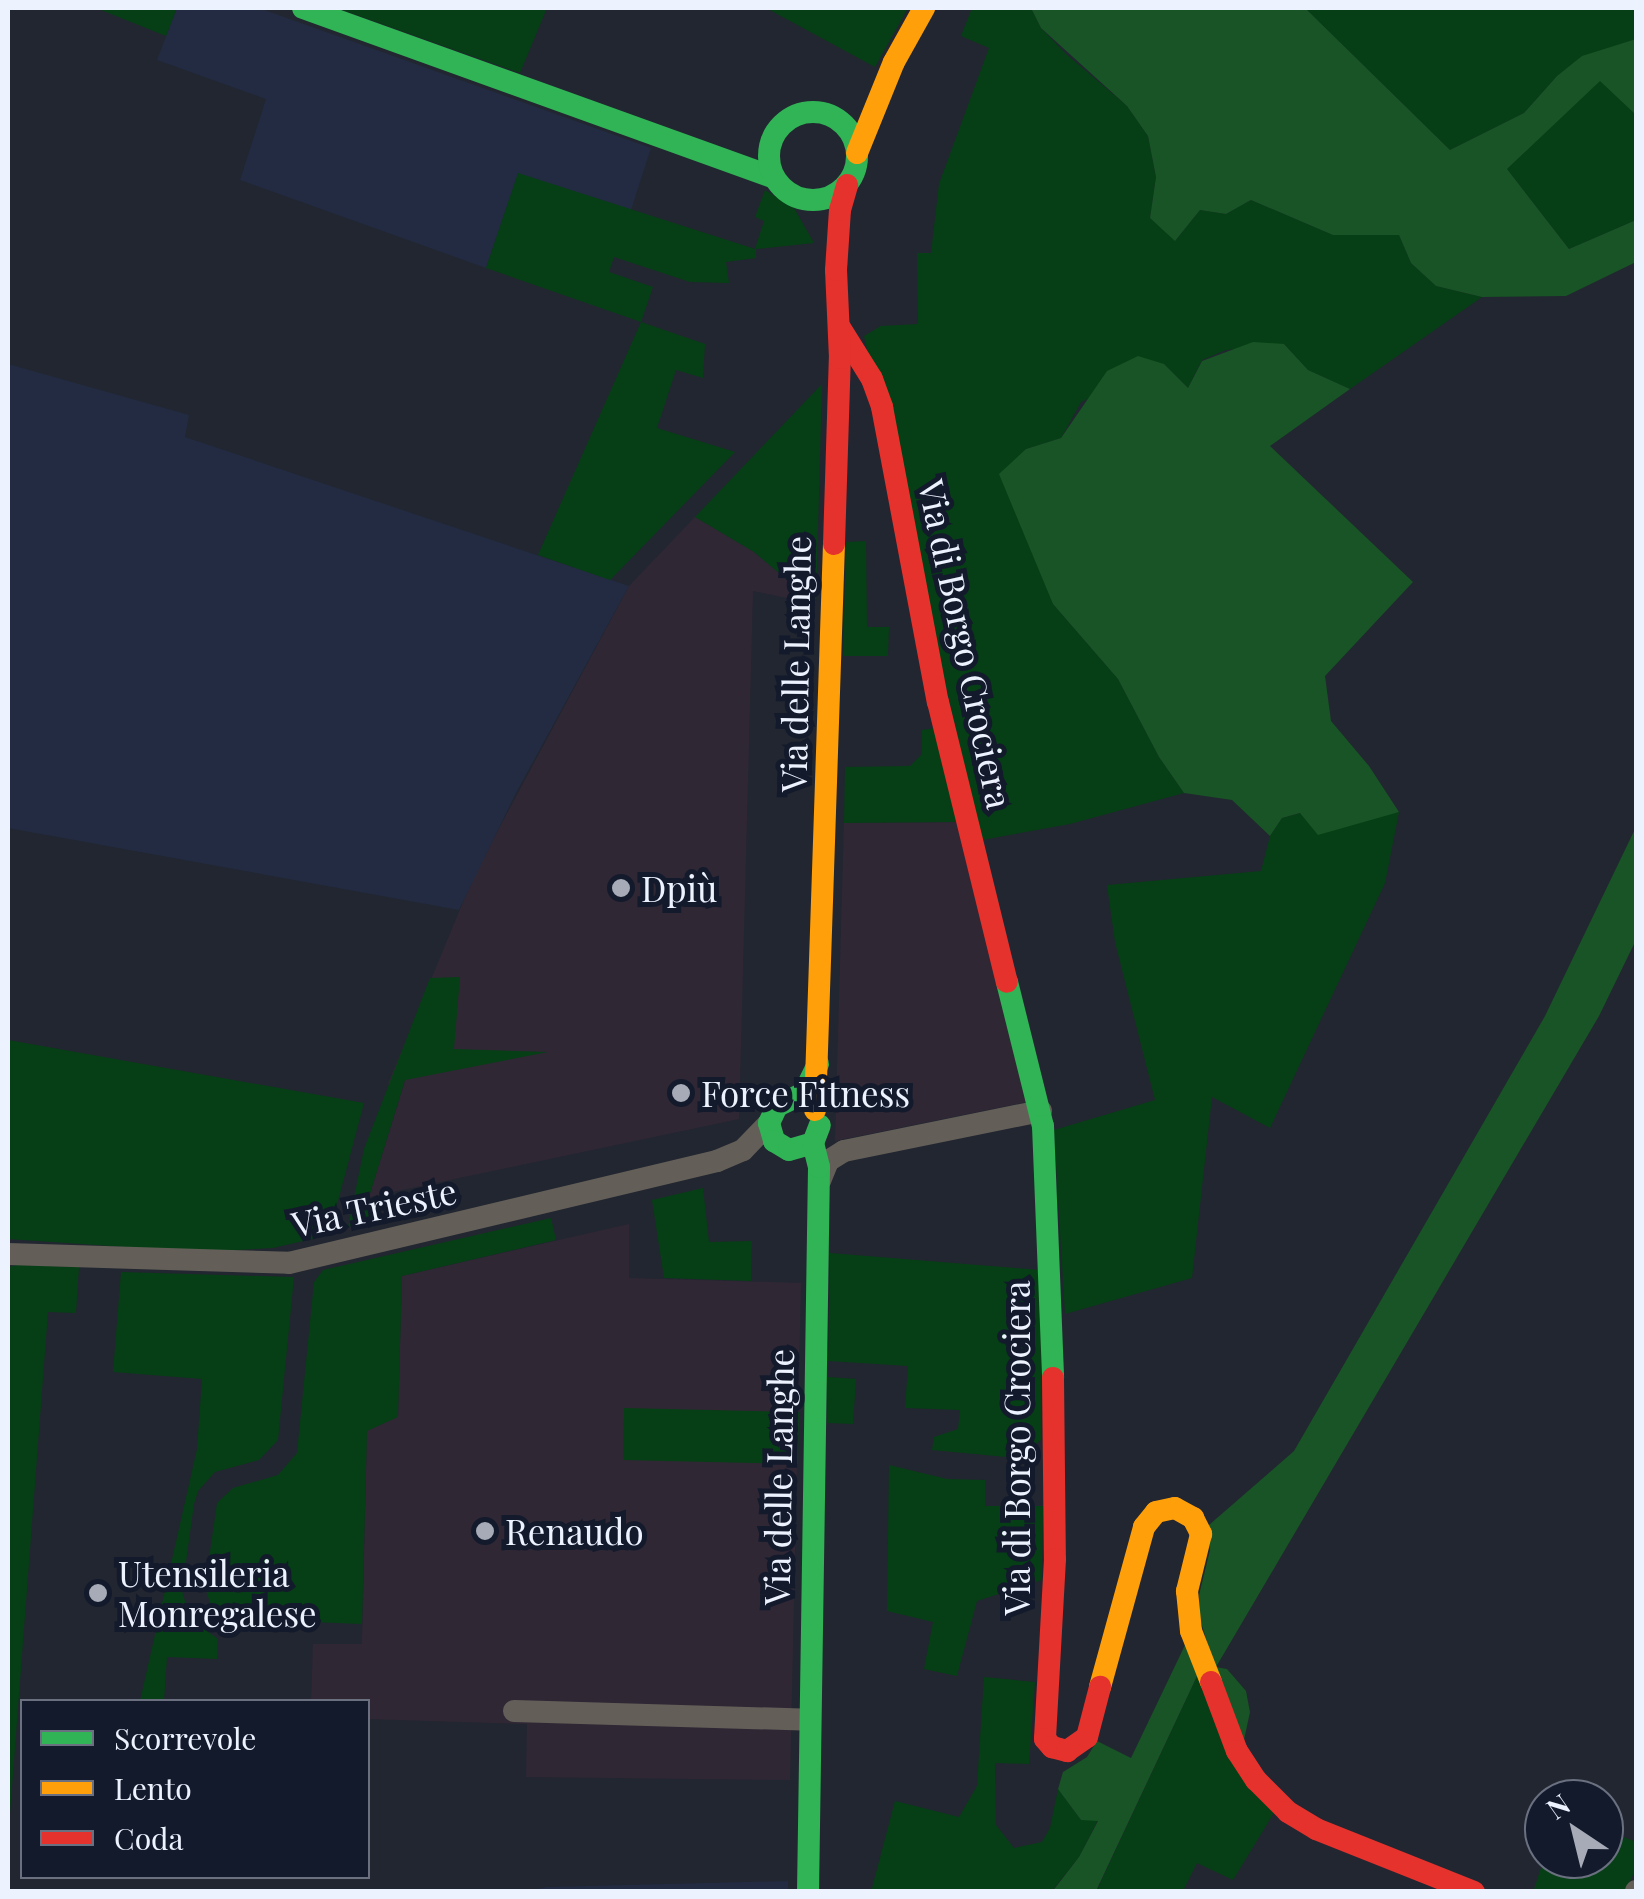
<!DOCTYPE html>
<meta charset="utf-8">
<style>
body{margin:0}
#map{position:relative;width:1644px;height:1899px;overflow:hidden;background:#222630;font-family:"Playfair Display",serif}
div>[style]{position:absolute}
.commercial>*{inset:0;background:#302735}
.built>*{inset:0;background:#222b41}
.green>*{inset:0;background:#063f15}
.forest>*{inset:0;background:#185425}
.street>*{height:22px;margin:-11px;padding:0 11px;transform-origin:11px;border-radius:11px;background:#635f58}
.fast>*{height:22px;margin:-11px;padding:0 11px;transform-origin:11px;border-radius:11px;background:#30b455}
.fast>.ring{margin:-11px;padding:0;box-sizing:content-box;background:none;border:22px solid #30b455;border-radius:50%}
.slow>*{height:22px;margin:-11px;padding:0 11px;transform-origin:11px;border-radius:11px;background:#ff9f0a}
.jam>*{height:22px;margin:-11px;padding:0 11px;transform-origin:11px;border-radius:11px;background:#e5322d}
.dots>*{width:28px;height:28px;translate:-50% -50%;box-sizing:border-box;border:5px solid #131a2c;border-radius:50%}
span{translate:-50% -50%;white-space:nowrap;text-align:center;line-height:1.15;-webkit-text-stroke:10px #131a2c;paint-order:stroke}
.street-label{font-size:35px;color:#edf2ff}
.poi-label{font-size:35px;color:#edf2ff}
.left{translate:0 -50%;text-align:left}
.frame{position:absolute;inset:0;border:10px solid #edf2ff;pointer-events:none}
.legend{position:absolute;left:20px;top:1699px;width:350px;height:180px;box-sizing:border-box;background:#131a2c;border:2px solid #6a7080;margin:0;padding:12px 18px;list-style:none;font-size:30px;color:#edf2ff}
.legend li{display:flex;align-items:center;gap:20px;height:50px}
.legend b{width:50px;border:2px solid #6a7080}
.north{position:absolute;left:1524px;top:1779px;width:100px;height:100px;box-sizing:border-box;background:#131a2c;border:2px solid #6a7080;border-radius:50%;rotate:325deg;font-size:28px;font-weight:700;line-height:40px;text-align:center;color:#edf2ff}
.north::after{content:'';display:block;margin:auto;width:35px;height:45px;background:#a6abb7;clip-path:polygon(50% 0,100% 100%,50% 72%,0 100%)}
</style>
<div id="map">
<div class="commercial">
<i style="clip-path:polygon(695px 517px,754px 552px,816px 604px,753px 591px,739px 1119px,369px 1197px,405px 1081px,388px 1084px,475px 873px,629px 586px)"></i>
<i style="clip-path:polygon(957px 822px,1027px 1102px,835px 1141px,844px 823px)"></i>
<i style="clip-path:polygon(629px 1224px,629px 1278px,801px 1283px,790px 1780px,526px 1777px,527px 1724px,368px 1719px,368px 1702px,311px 1702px,313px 1644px,362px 1644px,367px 1430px,398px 1416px,402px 1276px)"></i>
</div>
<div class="built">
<i style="clip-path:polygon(177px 8px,259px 8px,651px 148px,631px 210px,518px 174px,486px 268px,240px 180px,266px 99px,157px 60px)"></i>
<i style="clip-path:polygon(8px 364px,189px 415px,185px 437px,629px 586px,516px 793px,459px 910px,8px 828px)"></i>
<i style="clip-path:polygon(788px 1881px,788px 1892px,519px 1892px,547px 1887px)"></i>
</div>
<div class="green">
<i style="clip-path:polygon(96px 8px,177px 8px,166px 36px)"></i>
<i style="clip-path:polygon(337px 8px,547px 8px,520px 73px)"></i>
<i style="clip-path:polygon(766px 8px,908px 8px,875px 67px)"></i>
<i style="clip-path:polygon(972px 8px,1031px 8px,1041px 28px,1066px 54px,1127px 106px,1148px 136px,1156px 177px,1150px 218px,1176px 240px,1200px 210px,1226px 214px,1251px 200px,1333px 235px,1399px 235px,1411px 263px,1436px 286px,1482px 297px,1350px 389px,1308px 370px,1284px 344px,1226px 350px,1202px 360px,1188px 388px,1164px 364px,1081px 402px,1061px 438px,1026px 449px,1053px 604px,1118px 679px,1159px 757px,1184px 793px,1070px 824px,982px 840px,864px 336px,881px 326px,918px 324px,917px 253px,931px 253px,939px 184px,989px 48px,961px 36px)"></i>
<i style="clip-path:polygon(1305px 8px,1636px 8px,1636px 39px,1582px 57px,1557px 76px,1524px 113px,1450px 150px)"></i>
<i style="clip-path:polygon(1600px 80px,1636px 115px,1636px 220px,1569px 249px,1507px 169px)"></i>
<i style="clip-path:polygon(518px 173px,755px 249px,764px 221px,755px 217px,765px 190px,794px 208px,814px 243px,756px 249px,756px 258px,726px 262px,729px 283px,690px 282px,614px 257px,609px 272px,653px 287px,641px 322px,705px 344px,703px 378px,676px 370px,657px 428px,735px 452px,610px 580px,538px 555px,641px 322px,486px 268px)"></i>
<i style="clip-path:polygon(822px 384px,816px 604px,754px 552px,695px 517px)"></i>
<i style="clip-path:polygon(866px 541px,867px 627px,889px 627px,888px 656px,843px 656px,846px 542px)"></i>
<i style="clip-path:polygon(935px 728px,957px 822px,844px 823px,845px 767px,910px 766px,922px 754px,922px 730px)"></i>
<i style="clip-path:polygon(1399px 812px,1385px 883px,1270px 1128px,1212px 1097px,1192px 1278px,1065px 1314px,1054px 1130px,1155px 1100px,1115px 942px,1107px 885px,1261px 871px,1270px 836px,1282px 818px,1301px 813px,1367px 819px)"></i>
<i style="clip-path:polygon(460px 977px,454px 1049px,548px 1052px,405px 1080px,369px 1197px,373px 1216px,348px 1227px,364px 1149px,430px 978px)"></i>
<i style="clip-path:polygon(8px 1040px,364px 1103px,329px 1235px,273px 1248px,199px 1252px,8px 1239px)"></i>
<i style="clip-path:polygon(703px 1188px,709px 1242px,752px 1241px,751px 1281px,664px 1278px,652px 1200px)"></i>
<i style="clip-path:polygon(551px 1218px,556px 1240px,402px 1276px,398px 1417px,367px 1431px,362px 1624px,235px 1619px,212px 1609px,205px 1587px,217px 1503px,233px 1488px,278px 1475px,297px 1453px,314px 1282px,323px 1270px)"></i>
<i style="clip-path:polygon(830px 1253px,1041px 1270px,1041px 1440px,1017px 1458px,932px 1450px,934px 1437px,958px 1429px,960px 1410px,905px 1408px,908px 1366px,828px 1361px)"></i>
<i style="clip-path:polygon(17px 1265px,79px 1267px,76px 1313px,48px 1312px,8px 1840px,8px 1267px)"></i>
<i style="clip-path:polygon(121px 1272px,294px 1277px,278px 1440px,259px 1460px,215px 1472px,198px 1491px,194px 1504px,182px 1591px,190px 1619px,218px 1639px,217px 1659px,167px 1657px,164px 1701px,140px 1701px,197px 1449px,202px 1379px,113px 1372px)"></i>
<i style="clip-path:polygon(828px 1377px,856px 1379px,853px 1424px,827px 1423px)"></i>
<i style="clip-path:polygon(624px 1408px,799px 1412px,798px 1464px,623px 1460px)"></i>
<i style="clip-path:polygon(889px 1465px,947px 1479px,985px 1480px,985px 1506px,1043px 1506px,1042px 1580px,977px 1601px,957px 1676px,924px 1669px,933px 1622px,887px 1611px)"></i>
<i style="clip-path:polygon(1198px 1674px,1275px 1811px,1233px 1880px,1197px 1863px,1183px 1891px,1096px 1892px)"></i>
<i style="clip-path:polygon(984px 1677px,1035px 1682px,1029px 1764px,995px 1763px,996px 1825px,1014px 1848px,1042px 1842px,1050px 1828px,1058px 1789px,1081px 1820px,1098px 1820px,1079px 1857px,1052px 1891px,871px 1892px,895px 1801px,959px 1817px,977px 1786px)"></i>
<i style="clip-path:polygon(1604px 1829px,1636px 1842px,1636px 1869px,1625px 1891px,1533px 1892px,1544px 1859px,1604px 1859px)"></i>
</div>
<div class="forest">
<i style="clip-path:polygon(1031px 8px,1305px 8px,1450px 150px,1524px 113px,1557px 76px,1582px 56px,1636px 39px,1636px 115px,1600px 81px,1507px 169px,1569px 249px,1636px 220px,1636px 262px,1566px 296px,1482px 297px,1436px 286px,1411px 263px,1399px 235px,1333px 235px,1251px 200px,1226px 214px,1200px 210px,1175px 241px,1150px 218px,1156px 177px,1148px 136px,1127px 106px,1041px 28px)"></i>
<i style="clip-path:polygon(1253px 342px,1284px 344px,1308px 370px,1350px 389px,1270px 446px,1413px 582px,1325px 676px,1331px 721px,1369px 766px,1399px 812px,1318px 835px,1300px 813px,1282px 818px,1270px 836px,1232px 800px,1184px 793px,1159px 757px,1118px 679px,1053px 604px,999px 474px,1026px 449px,1061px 438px,1107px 371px,1138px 356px,1164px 364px,1188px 388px,1202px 361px)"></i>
<i style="clip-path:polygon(1636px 827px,1636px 940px,1599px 1016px,1216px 1667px,1227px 1669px,1246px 1691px,1250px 1712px,1244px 1740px,1215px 1668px,1200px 1619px,1199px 1595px,1210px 1550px,1209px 1525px,1294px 1451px,1545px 1016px)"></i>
<i style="clip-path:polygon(1186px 1643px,1198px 1674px,1096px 1891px,1052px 1892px,1079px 1857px,1098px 1821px,1081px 1820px,1058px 1789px,1063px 1772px,1087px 1757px,1097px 1741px,1131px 1758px)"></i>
</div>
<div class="street">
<i style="left:820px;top:1181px;width:22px;rotate:-68deg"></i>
<i style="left:828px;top:1161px;width:19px;rotate:-32deg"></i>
<i style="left:844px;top:1151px;width:201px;rotate:-11.5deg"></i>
<i style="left:8px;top:1254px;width:281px;rotate:1.8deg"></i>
<i style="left:289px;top:1263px;width:440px;rotate:-13.4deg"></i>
<i style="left:717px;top:1161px;width:28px;rotate:-23deg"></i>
<i style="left:743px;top:1150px;width:37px;rotate:-46deg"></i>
<i style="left:514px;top:1711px;width:296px;rotate:1.7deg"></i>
<i style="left:1636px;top:1892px;width:1px;rotate:-90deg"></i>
</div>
<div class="fast">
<i style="left:303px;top:8px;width:499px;rotate:19.8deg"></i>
<i class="ring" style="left:769px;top:112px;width:66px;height:66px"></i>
<i style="left:1007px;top:982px;width:148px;rotate:76deg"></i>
<i style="left:1043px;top:1126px;width:252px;rotate:87.7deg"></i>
<i style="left:818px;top:1064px;width:32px;rotate:116deg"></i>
<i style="left:804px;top:1093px;width:30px;rotate:154deg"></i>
<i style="left:777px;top:1106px;width:19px;rotate:115deg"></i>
<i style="left:769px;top:1123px;width:19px;rotate:74deg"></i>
<i style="left:774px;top:1141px;width:17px;rotate:31deg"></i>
<i style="left:789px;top:1150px;width:25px;rotate:-16deg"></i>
<i style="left:813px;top:1143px;width:19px;rotate:-69deg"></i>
<i style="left:808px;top:1892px;width:725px;rotate:-89.13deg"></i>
<i style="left:819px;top:1167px;width:25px;rotate:-104deg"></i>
</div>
<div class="slow">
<i style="left:857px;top:153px;width:98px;rotate:-67.9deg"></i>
<i style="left:894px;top:62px;width:62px;rotate:-60.9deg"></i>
<i style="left:815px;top:1110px;width:566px;rotate:-88.08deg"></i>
<i style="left:1100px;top:1687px;width:166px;rotate:-74.6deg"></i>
<i style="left:1144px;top:1527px;width:19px;rotate:-51deg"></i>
<i style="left:1156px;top:1512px;width:19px;rotate:-12deg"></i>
<i style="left:1175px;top:1508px;width:21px;rotate:29deg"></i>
<i style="left:1193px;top:1518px;width:18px;rotate:63deg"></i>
<i style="left:1201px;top:1534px;width:59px;rotate:103.8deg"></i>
<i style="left:1187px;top:1591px;width:40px;rotate:84.3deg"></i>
<i style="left:1191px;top:1631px;width:55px;rotate:68.6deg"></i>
</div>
<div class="jam">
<i style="left:839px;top:326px;width:62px;rotate:58.1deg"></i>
<i style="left:872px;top:379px;width:30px;rotate:70deg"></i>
<i style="left:882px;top:407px;width:300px;rotate:79.3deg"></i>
<i style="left:938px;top:702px;width:288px;rotate:76.2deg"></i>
<i style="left:834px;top:544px;width:186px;rotate:-88.2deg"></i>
<i style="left:840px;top:358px;width:88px;rotate:-92.6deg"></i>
<i style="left:836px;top:270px;width:60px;rotate:-86.2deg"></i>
<i style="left:840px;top:210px;width:26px;rotate:-74deg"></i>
<i style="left:1053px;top:1378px;width:181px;rotate:89.4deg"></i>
<i style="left:1055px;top:1559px;width:180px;rotate:93.2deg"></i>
<i style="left:1045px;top:1739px;width:11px;rotate:49deg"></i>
<i style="left:1052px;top:1747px;width:16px;rotate:15deg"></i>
<i style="left:1067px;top:1751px;width:24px;rotate:-35deg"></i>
<i style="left:1087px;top:1737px;width:52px;rotate:-75.4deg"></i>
<i style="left:1211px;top:1682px;width:74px;rotate:69.4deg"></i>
<i style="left:1237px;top:1751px;width:35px;rotate:57deg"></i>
<i style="left:1256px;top:1780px;width:45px;rotate:45deg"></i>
<i style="left:1288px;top:1812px;width:33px;rotate:31deg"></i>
<i style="left:1316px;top:1829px;width:170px;rotate:21.7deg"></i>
</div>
<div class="dots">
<i style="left:621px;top:888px;background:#a6abb7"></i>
<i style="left:681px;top:1093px;background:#a6abb7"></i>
<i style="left:485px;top:1531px;background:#a6abb7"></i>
<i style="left:98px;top:1593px;background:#a6abb7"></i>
</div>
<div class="street-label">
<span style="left:966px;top:644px;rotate:78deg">Via di Borgo Crociera</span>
<span style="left:795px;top:664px;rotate:-89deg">Via delle Langhe</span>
<span style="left:374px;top:1207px;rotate:-12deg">Via Trieste</span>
<span style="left:1016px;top:1448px;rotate:-90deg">Via di Borgo Crociera</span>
<span style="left:778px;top:1477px;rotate:-89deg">Via delle Langhe</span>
</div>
<div class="poi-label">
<span class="left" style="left:641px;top:888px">Dpiù</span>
<span class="left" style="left:701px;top:1093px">Force Fitness</span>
<span class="left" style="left:505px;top:1531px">Renaudo</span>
<span class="left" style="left:118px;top:1593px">Utensileria<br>Monregalese</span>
</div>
<div class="frame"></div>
<ul class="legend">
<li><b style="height:12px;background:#30b455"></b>Scorrevole</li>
<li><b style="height:12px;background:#ff9f0a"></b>Lento</li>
<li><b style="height:12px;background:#e5322d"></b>Coda</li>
</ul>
<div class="north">N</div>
</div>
